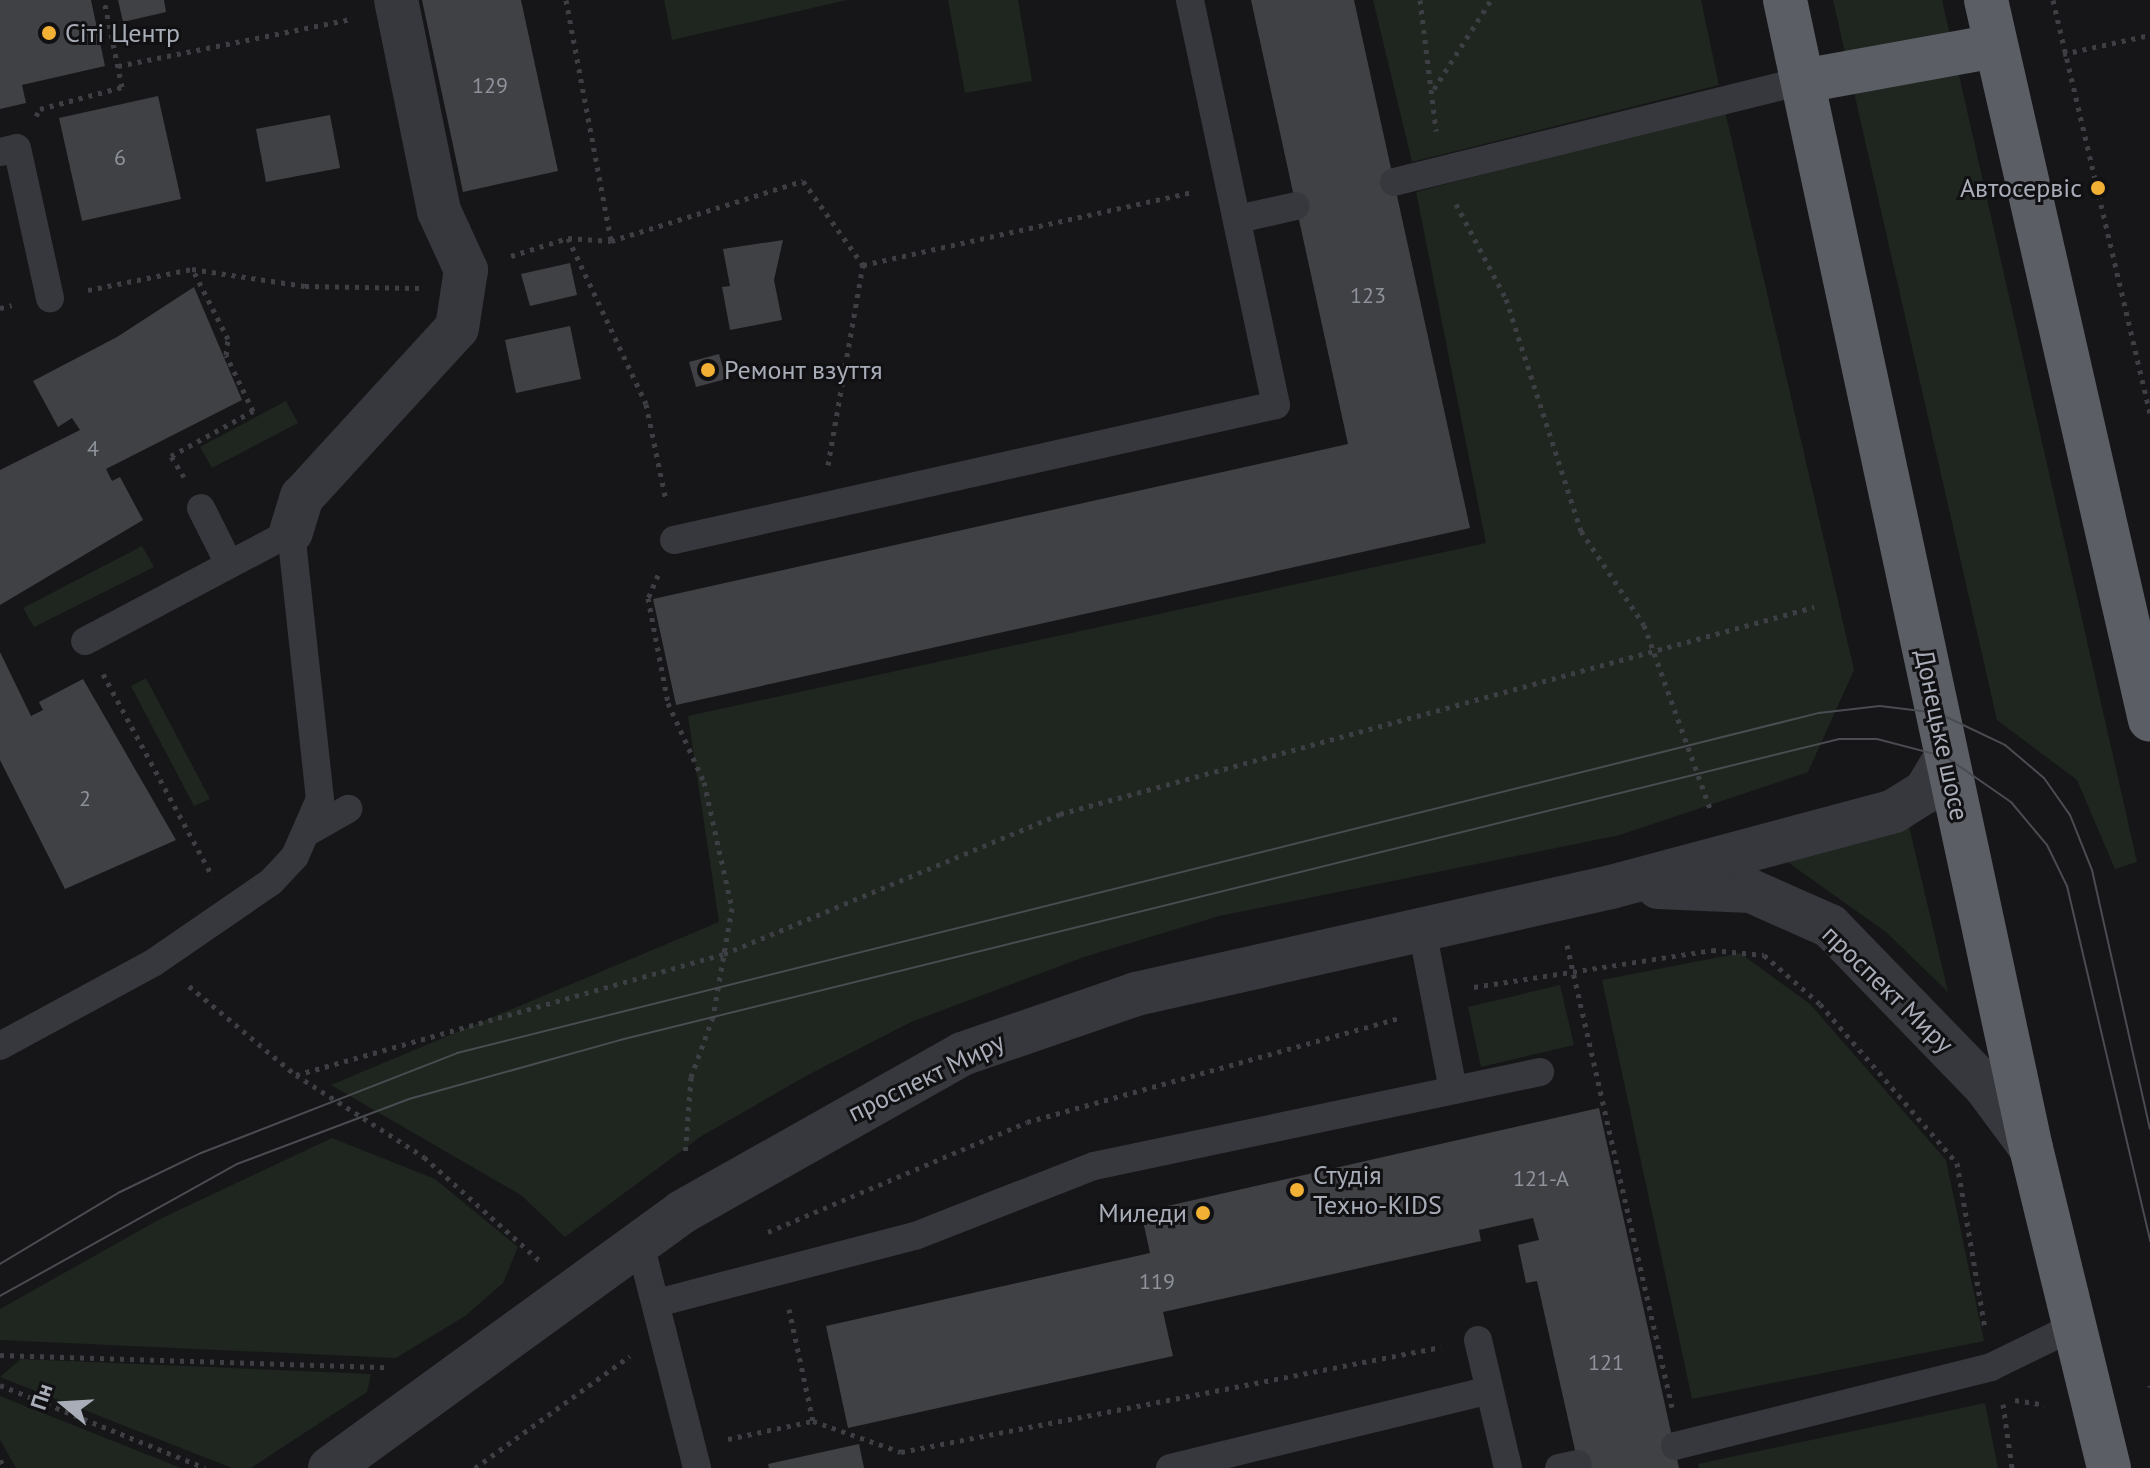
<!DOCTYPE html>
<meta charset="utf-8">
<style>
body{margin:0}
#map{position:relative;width:2150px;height:1468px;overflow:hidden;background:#161618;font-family:"PT Sans",sans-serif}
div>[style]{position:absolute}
.green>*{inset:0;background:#1e261f}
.building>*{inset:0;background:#404145}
.path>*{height:5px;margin-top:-2.5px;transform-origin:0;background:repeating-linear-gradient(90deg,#3d3f44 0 4px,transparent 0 10px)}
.service>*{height:28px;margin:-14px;padding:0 14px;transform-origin:14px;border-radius:14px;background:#37383d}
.minor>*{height:44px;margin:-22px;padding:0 22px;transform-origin:22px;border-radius:22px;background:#37383d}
.tertiary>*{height:44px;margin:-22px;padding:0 22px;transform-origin:22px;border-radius:22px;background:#37383d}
.trunk>*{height:44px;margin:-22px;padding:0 22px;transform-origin:22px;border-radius:22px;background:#5b5e65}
.tram>*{height:2px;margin:-1px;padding:0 1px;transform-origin:1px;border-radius:1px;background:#4a4c52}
.dots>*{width:22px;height:22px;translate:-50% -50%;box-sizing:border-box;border:4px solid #111113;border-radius:50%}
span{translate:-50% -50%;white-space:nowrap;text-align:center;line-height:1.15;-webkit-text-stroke:6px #111113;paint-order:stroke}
.number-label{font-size:22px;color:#8e929b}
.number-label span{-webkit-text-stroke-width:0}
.poi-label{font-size:26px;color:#a8adb8}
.left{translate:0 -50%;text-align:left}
.right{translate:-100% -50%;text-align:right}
.street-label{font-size:26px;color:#a8adb8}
.north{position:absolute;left:24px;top:1364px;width:80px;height:80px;-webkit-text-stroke:6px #111113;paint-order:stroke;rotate:288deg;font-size:22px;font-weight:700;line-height:32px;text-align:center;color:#a8adb8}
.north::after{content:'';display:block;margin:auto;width:28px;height:36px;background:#a8adb8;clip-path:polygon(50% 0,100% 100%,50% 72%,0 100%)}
</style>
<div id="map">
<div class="green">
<i style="clip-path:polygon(664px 0,847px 0,672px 40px)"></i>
<i style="clip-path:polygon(948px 0,1018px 0,1032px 81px,965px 93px)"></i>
<i style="clip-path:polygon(1373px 0,1701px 0,1719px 85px,1412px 162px)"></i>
<i style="clip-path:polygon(1833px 0,1942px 0,2137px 862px,2115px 869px,2077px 780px,1997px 720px)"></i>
<i style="clip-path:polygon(1725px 111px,1854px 670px,1808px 772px,1620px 835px,1219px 916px,1084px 957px,911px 1022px,806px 1076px,700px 1137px,565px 1237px,521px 1195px,331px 1085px,719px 922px,688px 716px,1486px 543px,1416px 192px)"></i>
<i style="clip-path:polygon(286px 401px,298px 423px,212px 468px,200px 447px)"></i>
<i style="clip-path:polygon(142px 546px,154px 567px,34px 627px,23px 608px)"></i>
<i style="clip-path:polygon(146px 678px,210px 799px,194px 806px,131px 686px)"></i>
<i style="clip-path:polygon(1909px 826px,1948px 992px,1886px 932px,1779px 856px)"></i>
<i style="clip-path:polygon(1740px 953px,1810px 1004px,1946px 1160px,1984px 1341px,1692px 1399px,1602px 980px)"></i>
<i style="clip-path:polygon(1560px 985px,1574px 1045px,1481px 1067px,1468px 1007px)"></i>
<i style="clip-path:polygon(332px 1138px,435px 1179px,518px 1247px,503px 1283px,465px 1316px,396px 1358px,0 1340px,0 1309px,160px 1219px)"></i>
<i style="clip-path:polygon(21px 1359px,371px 1374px,367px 1392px,251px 1468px,232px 1468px,0 1377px)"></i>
<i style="clip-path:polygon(0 1396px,181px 1468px,16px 1468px,0 1440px)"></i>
<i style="clip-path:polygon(1985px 1403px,1998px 1468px,1699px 1468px,1698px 1464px)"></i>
</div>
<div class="building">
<i style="clip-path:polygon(0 0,91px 0,105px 66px,22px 85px,26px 103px,0 109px)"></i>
<i style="clip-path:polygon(118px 0,164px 0,166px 12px,123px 22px)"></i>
<i style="clip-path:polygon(422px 0,521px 0,558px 171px,463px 192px)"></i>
<i style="clip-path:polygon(1251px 0,1354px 0,1470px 528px,676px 705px,653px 599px,1348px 444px)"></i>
<i style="clip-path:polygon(158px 96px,181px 199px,82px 221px,59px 118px)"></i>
<i style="clip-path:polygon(330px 115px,340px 168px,266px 182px,256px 129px)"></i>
<i style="clip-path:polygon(783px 240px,774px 280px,782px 320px,730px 330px,722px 287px,730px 286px,723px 249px)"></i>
<i style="clip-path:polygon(570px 263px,577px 295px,530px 306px,521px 274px)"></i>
<i style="clip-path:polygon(194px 287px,242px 400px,106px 469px,112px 481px,120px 477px,143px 520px,0 605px,0 470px,80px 430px,72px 418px,58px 427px,33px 381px,117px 337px)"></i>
<i style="clip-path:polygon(570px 326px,581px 379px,516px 393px,505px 340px)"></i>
<i style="clip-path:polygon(719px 354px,726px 379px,696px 387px,689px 362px)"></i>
<i style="clip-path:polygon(0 652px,31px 716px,43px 710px,39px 702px,83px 679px,176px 840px,65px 889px,0 760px)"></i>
<i style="clip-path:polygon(1599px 1108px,1679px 1468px,1579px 1468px,1537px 1281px,1526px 1283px,1518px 1245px,1539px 1240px,1533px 1218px,1479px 1230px,1481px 1241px,1163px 1312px,1173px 1356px,848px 1428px,826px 1326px,1150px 1253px,1141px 1212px)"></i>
<i style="clip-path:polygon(859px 1444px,864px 1468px,769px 1468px,768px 1464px)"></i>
</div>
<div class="path">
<i style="left:566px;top:0;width:245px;rotate:79.4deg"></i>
<i style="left:1420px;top:0;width:132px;rotate:83deg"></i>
<i style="left:2053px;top:0;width:426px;rotate:76.8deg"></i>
<i style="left:2063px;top:54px;width:89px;rotate:-12.3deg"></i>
<i style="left:118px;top:66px;width:239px;rotate:-11.4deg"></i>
<i style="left:1434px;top:89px;width:106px;rotate:-57.4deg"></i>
<i style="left:36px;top:116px;width:8px;rotate:-60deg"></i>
<i style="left:40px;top:109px;width:85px;rotate:-15deg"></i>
<i style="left:122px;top:87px;width:89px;rotate:-101.7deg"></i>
<i style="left:1456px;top:204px;width:107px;rotate:62.2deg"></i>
<i style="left:1506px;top:299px;width:244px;rotate:72.1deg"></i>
<i style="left:1581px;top:531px;width:113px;rotate:56.2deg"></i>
<i style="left:1644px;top:625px;width:198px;rotate:70.2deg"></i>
<i style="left:568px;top:238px;width:183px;rotate:64.8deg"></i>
<i style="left:646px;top:404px;width:99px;rotate:78.3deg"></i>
<i style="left:511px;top:256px;width:60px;rotate:-17.5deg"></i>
<i style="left:568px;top:238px;width:43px;rotate:4deg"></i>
<i style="left:611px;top:241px;width:201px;rotate:-17.4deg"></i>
<i style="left:803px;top:181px;width:103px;rotate:54.5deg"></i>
<i style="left:863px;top:265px;width:338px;rotate:-12.5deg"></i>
<i style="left:88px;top:290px;width:106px;rotate:-11.4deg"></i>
<i style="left:192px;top:269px;width:114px;rotate:8.6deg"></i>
<i style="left:305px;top:286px;width:114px;rotate:1deg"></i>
<i style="left:0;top:308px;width:12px;rotate:-14deg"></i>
<i style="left:828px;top:465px;width:203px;rotate:-80.1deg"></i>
<i style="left:184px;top:477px;width:25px;rotate:-122deg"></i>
<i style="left:171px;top:456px;width:94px;rotate:-28.8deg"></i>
<i style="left:253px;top:411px;width:62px;rotate:-115.7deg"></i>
<i style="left:226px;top:355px;width:16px;rotate:-83deg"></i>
<i style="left:228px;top:339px;width:77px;rotate:-116.9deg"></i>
<i style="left:658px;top:575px;width:25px;rotate:113deg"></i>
<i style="left:648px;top:598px;width:107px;rotate:79.2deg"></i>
<i style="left:668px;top:703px;width:87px;rotate:65.5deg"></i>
<i style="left:704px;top:782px;width:129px;rotate:77.5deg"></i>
<i style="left:732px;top:908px;width:111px;rotate:99.9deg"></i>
<i style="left:713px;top:1017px;width:64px;rotate:110.1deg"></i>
<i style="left:691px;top:1077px;width:79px;rotate:94.3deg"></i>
<i style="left:103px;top:674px;width:230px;rotate:61.6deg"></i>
<i style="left:1567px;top:945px;width:474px;rotate:77.2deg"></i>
<i style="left:189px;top:986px;width:139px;rotate:39.8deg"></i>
<i style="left:296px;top:1075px;width:152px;rotate:32.6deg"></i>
<i style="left:424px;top:1157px;width:156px;rotate:41.9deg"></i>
<i style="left:1474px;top:987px;width:241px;rotate:-8.8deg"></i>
<i style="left:1712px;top:950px;width:52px;rotate:5.5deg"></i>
<i style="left:1764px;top:955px;width:74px;rotate:41.2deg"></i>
<i style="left:1820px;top:1004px;width:210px;rotate:49.3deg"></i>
<i style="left:1957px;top:1163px;width:167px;rotate:80.4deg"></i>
<i style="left:296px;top:1075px;width:445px;rotate:-15.8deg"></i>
<i style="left:724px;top:954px;width:364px;rotate:-22.6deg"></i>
<i style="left:1060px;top:814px;width:782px;rotate:-15.35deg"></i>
<i style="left:768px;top:1232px;width:281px;rotate:-23deg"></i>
<i style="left:1027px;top:1122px;width:387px;rotate:-15.6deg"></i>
<i style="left:789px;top:1309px;width:115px;rotate:77.9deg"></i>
<i style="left:0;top:1355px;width:387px;rotate:1.8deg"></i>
<i style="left:0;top:1385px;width:221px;rotate:22deg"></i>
<i style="left:2150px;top:1385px;width:2px;rotate:90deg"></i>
<i style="left:2015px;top:1400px;width:30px;rotate:9deg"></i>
<i style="left:2003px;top:1404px;width:65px;rotate:82deg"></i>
<i style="left:728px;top:1439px;width:87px;rotate:-12deg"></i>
<i style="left:813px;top:1421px;width:93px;rotate:19.4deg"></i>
<i style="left:901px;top:1452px;width:550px;rotate:-11deg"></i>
<i style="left:0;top:1460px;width:9px;rotate:58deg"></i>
<i style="left:475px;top:1468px;width:191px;rotate:-35.9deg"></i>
</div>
<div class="service">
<i style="left:0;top:152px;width:17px;rotate:-13deg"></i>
<i style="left:17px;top:148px;width:154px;rotate:77.6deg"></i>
<i style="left:1394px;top:182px;width:421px;rotate:-13.9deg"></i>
<i style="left:1238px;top:219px;width:59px;rotate:-12.6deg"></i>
<i style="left:201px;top:508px;width:63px;rotate:63.4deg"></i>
<i style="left:674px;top:540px;width:617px;rotate:-12.64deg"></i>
<i style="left:1276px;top:405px;width:414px;rotate:-102deg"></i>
<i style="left:311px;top:830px;width:43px;rotate:-29.6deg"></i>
<i style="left:1422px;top:930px;width:163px;rotate:79deg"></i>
<i style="left:0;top:1046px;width:174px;rotate:-28.5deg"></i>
<i style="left:153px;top:963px;width:143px;rotate:-34.5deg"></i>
<i style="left:271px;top:882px;width:35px;rotate:-47deg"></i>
<i style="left:295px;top:856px;width:62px;rotate:-66.3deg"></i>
<i style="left:320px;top:799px;width:269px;rotate:-96.2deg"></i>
<i style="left:291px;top:532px;width:233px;rotate:152.1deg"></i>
<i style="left:640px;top:1244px;width:231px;rotate:75.7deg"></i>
<i style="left:657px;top:1303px;width:267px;rotate:-14.6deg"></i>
<i style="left:915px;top:1236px;width:192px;rotate:-21.4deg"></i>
<i style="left:1094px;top:1166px;width:456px;rotate:-11.9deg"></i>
<i style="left:1478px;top:1340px;width:131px;rotate:76.8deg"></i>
<i style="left:1675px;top:1446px;width:326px;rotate:-14deg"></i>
<i style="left:1991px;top:1367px;width:96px;rotate:-26deg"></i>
<i style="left:1170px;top:1468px;width:328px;rotate:-13.7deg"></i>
<i style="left:1559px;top:1468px;width:19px;rotate:-12deg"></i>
</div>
<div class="minor">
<i style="left:291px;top:532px;width:37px;rotate:-73deg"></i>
<i style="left:302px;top:497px;width:229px;rotate:-47.5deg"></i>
<i style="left:457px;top:328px;width:59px;rotate:-81.2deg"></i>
<i style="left:466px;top:270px;width:65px;rotate:-114.6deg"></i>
<i style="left:439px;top:211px;width:215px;rotate:-101.5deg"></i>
</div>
<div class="tertiary">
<i style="left:1658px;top:887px;width:93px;rotate:2.5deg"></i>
<i style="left:1751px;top:891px;width:86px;rotate:23.9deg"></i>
<i style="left:1830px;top:926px;width:223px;rotate:45.9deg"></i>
<i style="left:1985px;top:1086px;width:77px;rotate:53.4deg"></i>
<i style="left:330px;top:1468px;width:435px;rotate:-36deg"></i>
<i style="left:682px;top:1212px;width:322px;rotate:-29.4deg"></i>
<i style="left:962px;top:1054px;width:184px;rotate:-19deg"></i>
<i style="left:1136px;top:994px;width:487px;rotate:-12.7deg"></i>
<i style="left:1611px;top:887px;width:293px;rotate:-15deg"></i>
<i style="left:1894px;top:811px;width:36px;rotate:-32deg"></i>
<i style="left:1925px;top:792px;width:41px;rotate:-59deg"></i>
</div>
<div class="trunk">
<i style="left:1785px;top:0;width:1174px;rotate:77.91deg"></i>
<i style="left:2031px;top:1148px;width:329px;rotate:76.3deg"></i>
<i style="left:1986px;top:0;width:738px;rotate:77.17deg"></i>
<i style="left:1803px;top:81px;width:196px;rotate:-10.3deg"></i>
</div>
<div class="tram">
<i style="left:0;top:1264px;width:140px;rotate:-31deg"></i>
<i style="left:120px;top:1192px;width:90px;rotate:-25.7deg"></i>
<i style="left:201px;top:1153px;width:275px;rotate:-21.3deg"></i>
<i style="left:457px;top:1053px;width:1404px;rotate:-14.02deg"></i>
<i style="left:1819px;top:713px;width:61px;rotate:-6.5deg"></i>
<i style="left:1880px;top:706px;width:58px;rotate:6.9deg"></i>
<i style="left:1938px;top:713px;width:74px;rotate:25.5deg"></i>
<i style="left:2005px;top:745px;width:51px;rotate:40.2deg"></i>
<i style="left:2044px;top:778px;width:45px;rotate:54.9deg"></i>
<i style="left:2070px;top:815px;width:59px;rotate:68.2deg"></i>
<i style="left:2092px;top:870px;width:265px;rotate:77.4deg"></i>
<i style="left:0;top:1296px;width:271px;rotate:-29.1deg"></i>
<i style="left:237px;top:1164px;width:184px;rotate:-20.7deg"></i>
<i style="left:409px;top:1099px;width:219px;rotate:-15.6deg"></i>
<i style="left:620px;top:1040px;width:1256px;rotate:-13.87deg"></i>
<i style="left:1839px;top:739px;width:38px"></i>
<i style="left:1877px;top:739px;width:71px;rotate:14.6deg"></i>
<i style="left:1946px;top:757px;width:79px;rotate:34.7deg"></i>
<i style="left:2011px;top:802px;width:56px;rotate:50.1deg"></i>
<i style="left:2047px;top:845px;width:46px;rotate:64deg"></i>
<i style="left:2067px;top:886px;width:365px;rotate:76.8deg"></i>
</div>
<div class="dots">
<i style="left:49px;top:33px;background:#f2b134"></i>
<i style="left:2098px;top:188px;background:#f2b134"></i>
<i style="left:708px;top:370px;background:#f2b134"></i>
<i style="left:1297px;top:1190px;background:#f2b134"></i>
<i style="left:1203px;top:1213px;background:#f2b134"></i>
</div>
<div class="number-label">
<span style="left:490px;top:86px">129</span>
<span style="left:120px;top:158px">6</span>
<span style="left:1368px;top:296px">123</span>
<span style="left:93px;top:449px">4</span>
<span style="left:85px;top:799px">2</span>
<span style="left:1541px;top:1179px">121-А</span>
<span style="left:1157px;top:1282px">119</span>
<span style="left:1606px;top:1363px">121</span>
</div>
<div class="poi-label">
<span class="left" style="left:65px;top:33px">Сіті Центр</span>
<span class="right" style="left:2082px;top:188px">Автосервіс</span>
<span class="left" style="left:724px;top:370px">Ремонт взуття</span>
<span class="left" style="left:1313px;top:1190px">Студія<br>Техно-KIDS</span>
<span class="right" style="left:1187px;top:1213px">Миледи</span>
</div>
<div class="street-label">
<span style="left:1942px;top:735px;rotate:78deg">Донецьке шосе</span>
<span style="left:1888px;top:989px;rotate:44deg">проспект Миру</span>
<span style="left:926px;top:1077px;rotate:-26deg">проспект Миру</span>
</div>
<div class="north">Пн</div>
</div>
